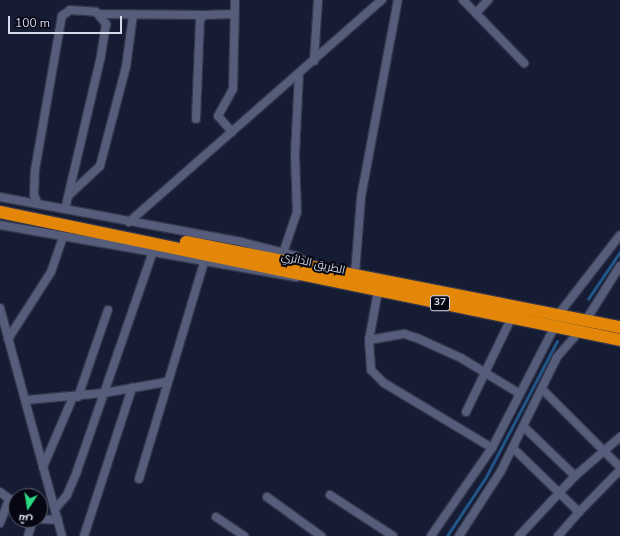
<!DOCTYPE html>
<meta charset="utf-8">
<style>
body{margin:0}
#map{position:relative;width:620px;height:536px;overflow:hidden;background:#171c35;font-family:"Nunito Sans",Cairo,sans-serif}
div>[style]{position:absolute}
.stream>*{height:2.5px;margin:-1.25px;padding:0 1.25px;transform-origin:1.25px;border-radius:1.25px;background:#215688}
.roads{filter:drop-shadow(1px 0 #32354a) drop-shadow(-1px 0 #32354a) drop-shadow(0 1px #32354a) drop-shadow(0 -1px #32354a)}
.minor>*{height:8px;margin:-4px;padding:0 4px;transform-origin:4px;border-radius:4px;background:#555d7a}
.highway>*{height:12px;margin:-6px;padding:0 6px;transform-origin:6px;border-radius:6px;background:#e48709}
span{translate:-50% -50%;white-space:nowrap;text-align:center;line-height:1.15;-webkit-text-stroke:4px #060712;paint-order:stroke}
.shield-label span{padding:1px 3px;background:#060712;border:1px solid;border-radius:3px;-webkit-text-stroke-width:0}
.shield-label{font-size:10px;color:#d6dbec;font-weight:700}
.street-label{font-size:11px;color:#d6dbec}
.north{position:absolute;left:8px;top:488px;width:40px;height:40px;box-sizing:border-box;background:#060712;border:1px solid #595c69;border-radius:50%;rotate:192deg;font-size:11px;font-weight:700;line-height:16px;text-align:center;color:#d6dbec}
.north::after{content:'';display:block;margin:auto;width:14px;height:18px;background:#2bd884;clip-path:polygon(50% 0,100% 100%,50% 72%,0 100%)}
.scale{position:absolute;left:8px;top:16px;width:114px;height:18px;box-sizing:border-box;border:2px solid #d6dbec;border-top:0;padding-left:5px;font-size:12px;line-height:14px;white-space:nowrap;color:#d6dbec;-webkit-text-stroke:3px #060712;paint-order:stroke}
</style>
<div id="map">
<div class="stream">
<i style="left:588px;top:299px;width:57px;rotate:-55.8deg"></i>
<i style="left:447px;top:536px;width:71px;rotate:-56.5deg"></i>
<i style="left:486px;top:477px;width:153px;rotate:-62.4deg"></i>
</div>
<div class="roads">
<div class="minor">
<i style="left:463px;top:0;width:88px;rotate:45.9deg"></i>
<i style="left:476px;top:13px;width:18px;rotate:-47deg"></i>
<i style="left:101px;top:14px;width:102px;rotate:0.6deg"></i>
<i style="left:314px;top:61px;width:61px;rotate:-86.2deg"></i>
<i style="left:196px;top:119px;width:99px;rotate:-87.7deg"></i>
<i style="left:200px;top:20px;width:6px;rotate:-51deg"></i>
<i style="left:204px;top:15px;width:31px;rotate:-2deg"></i>
<i style="left:232px;top:132px;width:21px;rotate:-131deg"></i>
<i style="left:218px;top:116px;width:31px;rotate:-61deg"></i>
<i style="left:233px;top:89px;width:89px;rotate:-88.7deg"></i>
<i style="left:70px;top:194px;width:41px;rotate:-43deg"></i>
<i style="left:100px;top:166px;width:102px;rotate:-75.3deg"></i>
<i style="left:126px;top:67px;width:52px;rotate:-82.3deg"></i>
<i style="left:0;top:197px;width:246px;rotate:10.5deg"></i>
<i style="left:242px;top:242px;width:56px;rotate:14.5deg"></i>
<i style="left:296px;top:256px;width:16px;rotate:30deg"></i>
<i style="left:38px;top:204px;width:10px;rotate:-114deg"></i>
<i style="left:34px;top:195px;width:25px;rotate:-88deg"></i>
<i style="left:35px;top:170px;width:156px;rotate:-80.1deg"></i>
<i style="left:62px;top:16px;width:10px;rotate:-37deg"></i>
<i style="left:70px;top:10px;width:26px;rotate:4deg"></i>
<i style="left:96px;top:12px;width:16px;rotate:50deg"></i>
<i style="left:106px;top:24px;width:32px;rotate:99deg"></i>
<i style="left:101px;top:56px;width:157px;rotate:103.2deg"></i>
<i style="left:129px;top:222px;width:337px;rotate:-41.3deg"></i>
<i style="left:0;top:225px;width:301px;rotate:10deg"></i>
<i style="left:282px;top:256px;width:46px;rotate:-71.2deg"></i>
<i style="left:297px;top:212px;width:57px;rotate:-92deg"></i>
<i style="left:295px;top:155px;width:81px;rotate:-87.2deg"></i>
<i style="left:355px;top:274px;width:77px;rotate:-85.5deg"></i>
<i style="left:361px;top:197px;width:200px;rotate:-79.4deg"></i>
<i style="left:378px;top:291px;width:50px;rotate:100.4deg"></i>
<i style="left:369px;top:340px;width:30px;rotate:86deg"></i>
<i style="left:371px;top:370px;width:18px;rotate:45deg"></i>
<i style="left:384px;top:383px;width:126px;rotate:31deg"></i>
<i style="left:0;top:308px;width:236px;rotate:74.8deg"></i>
<i style="left:558px;top:315px;width:101px;rotate:-52.2deg"></i>
<i style="left:586px;top:320px;width:64px;rotate:-57.8deg"></i>
<i style="left:8px;top:339px;width:80px;rotate:-57.3deg"></i>
<i style="left:51px;top:272px;width:37px;rotate:-71deg"></i>
<i style="left:369px;top:340px;width:36px;rotate:-10deg"></i>
<i style="left:404px;top:334px;width:14px;rotate:17deg"></i>
<i style="left:417px;top:338px;width:48px;rotate:24.4deg"></i>
<i style="left:461px;top:358px;width:69px;rotate:31.4deg"></i>
<i style="left:543px;top:390px;width:109px;rotate:45deg"></i>
<i style="left:78px;top:397px;width:92px;rotate:-71deg"></i>
<i style="left:26px;top:400px;width:78px;rotate:-5.1deg"></i>
<i style="left:104px;top:393px;width:63px;rotate:-10.1deg"></i>
<i style="left:466px;top:412px;width:106px;rotate:-64.2deg"></i>
<i style="left:524px;top:427px;width:71px;rotate:43.9deg"></i>
<i style="left:513px;top:448px;width:92px;rotate:44.1deg"></i>
<i style="left:579px;top:512px;width:32px;rotate:131deg"></i>
<i style="left:43px;top:467px;width:76px;rotate:-66.8deg"></i>
<i style="left:139px;top:479px;width:226px;rotate:-73.3deg"></i>
<i style="left:0;top:492px;width:20px;rotate:37deg"></i>
<i style="left:330px;top:495px;width:75px;rotate:33.1deg"></i>
<i style="left:267px;top:497px;width:67px;rotate:35.8deg"></i>
<i style="left:55px;top:509px;width:18px;rotate:-49deg"></i>
<i style="left:67px;top:495px;width:26px;rotate:-67deg"></i>
<i style="left:77px;top:471px;width:230px;rotate:-70.9deg"></i>
<i style="left:579px;top:512px;width:59px;rotate:-45.7deg"></i>
<i style="left:216px;top:517px;width:34px;rotate:34deg"></i>
<i style="left:40px;top:519px;width:18px;rotate:3deg"></i>
<i style="left:0;top:523px;width:26px;rotate:-69deg"></i>
<i style="left:28px;top:536px;width:17px;rotate:-73deg"></i>
<i style="left:84px;top:536px;width:156px;rotate:-72deg"></i>
<i style="left:431px;top:536px;width:107px;rotate:-55.3deg"></i>
<i style="left:492px;top:448px;width:137px;rotate:-62.7deg"></i>
<i style="left:459px;top:536px;width:77px;rotate:-57.1deg"></i>
<i style="left:501px;top:471px;width:127px;rotate:-63.8deg"></i>
<i style="left:557px;top:357px;width:35px;rotate:-49deg"></i>
<i style="left:519px;top:536px;width:82px;rotate:-47deg"></i>
<i style="left:575px;top:476px;width:60px;rotate:-40.9deg"></i>
</div>
<div class="highway">
<i style="left:0;top:212px;width:633px;rotate:11.66deg"></i>
<i style="left:186px;top:242px;width:442px;rotate:11.1deg"></i>
</div>
</div>
<div class="shield-label">
<span style="left:440px;top:303px">37</span>
</div>
<div class="street-label">
<span style="left:313px;top:264px;rotate:13deg">الطريق الدائري</span>
</div>
<div class="north">ش</div>
<div class="scale">100 m</div>
</div>
